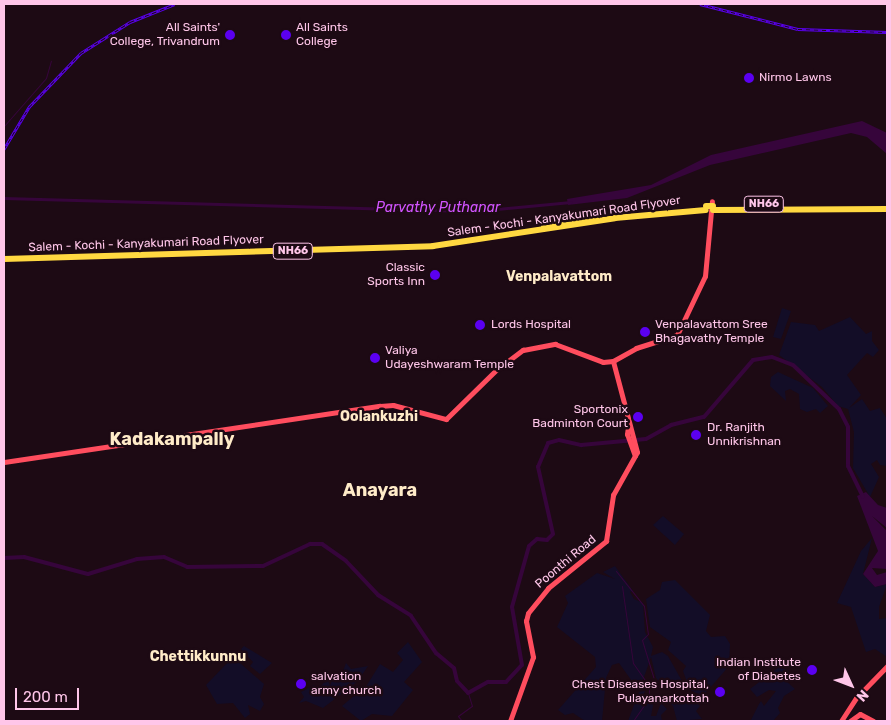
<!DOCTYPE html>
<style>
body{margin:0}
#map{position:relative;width:891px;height:725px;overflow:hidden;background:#1d0a14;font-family:Rubik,sans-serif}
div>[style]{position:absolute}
.green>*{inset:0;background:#130d27}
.water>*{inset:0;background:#36053b}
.stream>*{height:1px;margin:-0.5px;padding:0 0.5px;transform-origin:0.5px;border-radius:0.5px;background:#36053b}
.canal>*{height:2.5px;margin:-1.25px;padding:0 1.25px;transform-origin:1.25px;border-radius:1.25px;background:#36053b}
.river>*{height:4px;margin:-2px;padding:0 2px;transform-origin:2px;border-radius:2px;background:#36053b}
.major>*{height:5px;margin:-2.5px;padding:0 2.5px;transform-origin:2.5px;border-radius:2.5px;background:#ff4d5e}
.highway>*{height:6px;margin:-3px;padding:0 3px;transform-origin:3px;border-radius:3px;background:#ffd841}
.rail>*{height:3px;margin-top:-1.5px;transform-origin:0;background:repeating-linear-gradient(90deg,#1d0a14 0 4px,#5b00f1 0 8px);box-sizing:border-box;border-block:1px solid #5b00f1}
.highway-bridge>*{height:6px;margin:-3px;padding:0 3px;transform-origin:3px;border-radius:3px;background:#ffd841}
.dots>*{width:14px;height:14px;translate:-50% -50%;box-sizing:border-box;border:2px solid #1d0a14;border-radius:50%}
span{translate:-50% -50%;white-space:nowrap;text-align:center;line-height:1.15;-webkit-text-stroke:5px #1d0a14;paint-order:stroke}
.shield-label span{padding:1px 4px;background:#1d0a14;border:1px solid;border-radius:4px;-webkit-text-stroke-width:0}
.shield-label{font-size:11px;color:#ffc6e9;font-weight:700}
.poi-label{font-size:12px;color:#ffc6e9}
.right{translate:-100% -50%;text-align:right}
.left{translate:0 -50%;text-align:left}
.street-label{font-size:12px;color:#ffc6e9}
.water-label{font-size:14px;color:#d254ff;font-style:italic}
.neighbourhood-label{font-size:14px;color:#ffebc8;font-weight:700}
.district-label{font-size:18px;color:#ffebc8;font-weight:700}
.frame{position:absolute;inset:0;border:5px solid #ffc6e9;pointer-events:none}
.north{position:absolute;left:826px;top:660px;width:50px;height:50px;-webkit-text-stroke:4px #1d0a14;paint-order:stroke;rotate:133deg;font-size:14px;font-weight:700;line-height:20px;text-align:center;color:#ffc6e9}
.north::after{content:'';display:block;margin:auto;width:18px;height:22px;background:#ffc6e9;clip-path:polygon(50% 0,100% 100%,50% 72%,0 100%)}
.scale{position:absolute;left:15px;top:688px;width:64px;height:22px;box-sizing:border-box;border:2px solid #ffc6e9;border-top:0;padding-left:6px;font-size:15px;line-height:18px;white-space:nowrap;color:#ffc6e9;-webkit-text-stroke:4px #1d0a14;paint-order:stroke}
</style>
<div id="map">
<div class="green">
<i style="clip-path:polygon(782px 308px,791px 311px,781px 339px,773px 337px)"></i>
<i style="clip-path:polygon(850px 317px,866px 334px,872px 331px,872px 341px,879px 350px,873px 357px,867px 353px,847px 375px,861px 395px,849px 408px,862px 399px,870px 411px,880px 408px,887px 419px,887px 466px,880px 465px,877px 460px,871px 464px,879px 477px,870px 497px,853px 468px,854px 432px,848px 409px,838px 406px,822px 387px,779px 355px,791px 322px,815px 325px,819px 331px)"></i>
<i style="clip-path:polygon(778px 372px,813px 388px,828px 406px,820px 413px,816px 409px,807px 412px,800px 409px,799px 394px,790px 389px,785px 391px,786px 401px,770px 386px,771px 377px)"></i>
<i style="clip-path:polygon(663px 516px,684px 534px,675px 545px,653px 525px)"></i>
<i style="clip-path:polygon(872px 538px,863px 574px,875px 587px,887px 584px,879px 607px,879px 619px,887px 618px,887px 657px,875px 649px,866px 652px,851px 607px,837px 603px,861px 551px)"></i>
<i style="clip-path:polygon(615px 566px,633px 591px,630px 592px,634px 599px,643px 603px,645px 632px,653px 647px,651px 656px,662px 652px,668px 656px,686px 688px,664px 686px,656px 678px,651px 657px,643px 680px,634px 684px,619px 663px,612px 665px,606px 678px,602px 721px,585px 721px,573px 713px,565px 715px,558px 710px,596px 667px,595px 657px,557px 627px,568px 603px,565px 596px,597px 573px,615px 579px,603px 572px)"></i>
<i style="clip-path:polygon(675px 580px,710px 615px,706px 631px,711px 637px,725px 636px,730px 644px,729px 666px,703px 696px,690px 690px,683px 671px,686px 666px,668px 650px,671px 642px,650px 627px,646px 599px,660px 590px,662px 582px)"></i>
<i style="clip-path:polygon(408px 642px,422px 662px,404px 682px,413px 690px,392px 716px,372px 714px,361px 721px,342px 706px,367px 685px,380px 664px,393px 672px,403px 660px,397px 653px)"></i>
<i style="clip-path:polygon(244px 646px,272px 663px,260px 674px,250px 666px,253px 662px,241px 649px)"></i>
<i style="clip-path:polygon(233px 657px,264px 684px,260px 697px,264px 704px,260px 711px,248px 705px,250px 714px,245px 718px,233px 703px,217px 704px,206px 685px)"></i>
<i style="clip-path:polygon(346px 663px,351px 669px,368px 666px,358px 681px,323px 708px,306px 701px,299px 703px,304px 697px,301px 692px,314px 685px,317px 689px,333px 675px,342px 674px)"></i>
<i style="clip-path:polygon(779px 667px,789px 671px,785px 680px,795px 689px,784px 696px,778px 708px,780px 713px,773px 721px,751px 720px,759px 704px,761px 701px,764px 706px,776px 691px,769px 690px,757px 697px,750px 689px)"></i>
<i style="clip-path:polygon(645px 691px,640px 704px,646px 706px,651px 698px,654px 701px,651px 716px,656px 716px,661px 703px,667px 709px,661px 715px,662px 721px,628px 721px,639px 692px)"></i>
<i style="clip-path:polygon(663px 696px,694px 699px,700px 706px,696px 711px,702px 719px,677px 721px,673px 706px)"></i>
</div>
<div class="water">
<i style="clip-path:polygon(862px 121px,887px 133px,887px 154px,867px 137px,851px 133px,710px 165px,627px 198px,568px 205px,567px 199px,651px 185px,711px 155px)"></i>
<i style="clip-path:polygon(866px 492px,878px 505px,887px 508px,887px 528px,872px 516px,887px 531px,887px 569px,872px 568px,877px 575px,887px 572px,887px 584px,875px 587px,863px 574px,878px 551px,857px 496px)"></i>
</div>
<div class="stream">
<i style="left:4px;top:126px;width:64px;rotate:-48.8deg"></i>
<i style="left:46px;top:78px;width:18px;rotate:-74deg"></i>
<i style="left:616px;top:571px;width:45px;rotate:51.3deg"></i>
<i style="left:644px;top:606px;width:28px;rotate:82deg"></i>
<i style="left:648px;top:634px;width:8px;rotate:135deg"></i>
<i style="left:642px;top:640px;width:39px;rotate:73deg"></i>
<i style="left:622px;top:586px;width:78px;rotate:81.9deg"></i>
<i style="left:633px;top:663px;width:28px;rotate:55deg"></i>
<i style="left:649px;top:686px;width:12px;rotate:90deg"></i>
<i style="left:649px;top:698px;width:28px;rotate:125deg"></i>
<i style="left:462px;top:721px;width:6px;rotate:-129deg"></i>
<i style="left:458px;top:716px;width:17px;rotate:-36deg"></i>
<i style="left:472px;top:706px;width:14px;rotate:-107deg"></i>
</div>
<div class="canal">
<i style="left:4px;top:198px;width:473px;rotate:1.6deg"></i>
<i style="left:477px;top:211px;width:94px;rotate:-5.5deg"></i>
</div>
<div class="river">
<i style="left:4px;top:558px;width:20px;rotate:-3deg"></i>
<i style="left:24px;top:557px;width:66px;rotate:14.9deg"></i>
<i style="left:88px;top:574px;width:51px;rotate:-17deg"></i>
<i style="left:137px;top:559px;width:27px;rotate:-4deg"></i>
<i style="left:164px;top:557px;width:25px;rotate:23deg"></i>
<i style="left:187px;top:567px;width:76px;rotate:-0.8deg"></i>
<i style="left:263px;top:566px;width:52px;rotate:-25.1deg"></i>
<i style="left:310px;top:544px;width:12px"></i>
<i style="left:322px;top:544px;width:29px;rotate:35deg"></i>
<i style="left:346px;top:561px;width:47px;rotate:46.7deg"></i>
<i style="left:378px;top:595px;width:39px;rotate:32deg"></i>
<i style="left:411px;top:616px;width:45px;rotate:56deg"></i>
<i style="left:436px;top:653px;width:23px;rotate:40deg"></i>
<i style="left:454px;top:668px;width:13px;rotate:77deg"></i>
<i style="left:457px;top:681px;width:16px;rotate:47deg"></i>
<i style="left:468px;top:693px;width:23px;rotate:-29deg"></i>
<i style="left:488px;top:682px;width:18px"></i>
<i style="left:506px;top:682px;width:23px;rotate:-47deg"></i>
<i style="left:522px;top:665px;width:59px;rotate:-99.8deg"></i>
<i style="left:512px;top:607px;width:63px;rotate:-74.4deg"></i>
<i style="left:529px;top:546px;width:11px;rotate:-41deg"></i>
<i style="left:537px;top:539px;width:10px;rotate:6deg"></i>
<i style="left:547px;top:540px;width:8px;rotate:-45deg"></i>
<i style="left:553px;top:534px;width:69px;rotate:-102.6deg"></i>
<i style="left:538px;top:467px;width:26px;rotate:-67deg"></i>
<i style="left:548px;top:443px;width:11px;rotate:-15deg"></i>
<i style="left:559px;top:440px;width:23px;rotate:13deg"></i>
<i style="left:581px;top:445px;width:65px;rotate:-5.3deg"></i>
<i style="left:646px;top:439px;width:29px;rotate:-29deg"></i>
<i style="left:671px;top:425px;width:34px;rotate:-14deg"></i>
<i style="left:704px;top:417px;width:75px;rotate:-49.3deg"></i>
<i style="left:753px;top:360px;width:19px;rotate:-9deg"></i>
<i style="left:772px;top:357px;width:22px;rotate:21deg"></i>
<i style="left:793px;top:365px;width:64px;rotate:43.7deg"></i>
<i style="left:839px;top:409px;width:20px;rotate:63deg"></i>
<i style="left:848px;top:427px;width:39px;rotate:90deg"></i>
<i style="left:848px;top:466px;width:34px;rotate:64deg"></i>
</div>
<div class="major">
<i style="left:628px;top:426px;width:8px;rotate:97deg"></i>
<i style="left:627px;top:434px;width:23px;rotate:70deg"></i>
<i style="left:4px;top:462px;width:380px;rotate:-8.5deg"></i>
<i style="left:380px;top:406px;width:13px;rotate:-4deg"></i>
<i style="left:393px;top:405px;width:55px;rotate:14.8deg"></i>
<i style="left:446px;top:419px;width:70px;rotate:-44.4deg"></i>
<i style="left:496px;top:370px;width:34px;rotate:-37deg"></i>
<i style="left:523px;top:350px;width:33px;rotate:-11deg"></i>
<i style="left:555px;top:344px;width:51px;rotate:20.6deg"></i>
<i style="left:603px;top:362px;width:10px;rotate:-6deg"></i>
<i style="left:510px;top:721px;width:68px;rotate:-70.2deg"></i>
<i style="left:533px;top:657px;width:37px;rotate:-101deg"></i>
<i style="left:526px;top:621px;width:8px;rotate:-76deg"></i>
<i style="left:528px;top:613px;width:32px;rotate:-51deg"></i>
<i style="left:548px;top:588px;width:75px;rotate:-39deg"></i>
<i style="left:606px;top:541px;width:47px;rotate:-81.3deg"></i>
<i style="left:613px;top:495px;width:49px;rotate:-60.8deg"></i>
<i style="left:637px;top:452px;width:94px;rotate:-104.8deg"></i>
<i style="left:613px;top:361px;width:26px;rotate:-29deg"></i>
<i style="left:636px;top:348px;width:43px;rotate:-17.6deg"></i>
<i style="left:677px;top:335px;width:65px;rotate:-64.6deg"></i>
<i style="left:705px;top:276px;width:75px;rotate:-84.7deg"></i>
<i style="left:841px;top:721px;width:27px;rotate:-57deg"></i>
<i style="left:856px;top:698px;width:45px;rotate:-45.9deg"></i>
<i style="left:850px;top:721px;width:12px;rotate:-35deg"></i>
<i style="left:860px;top:714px;width:15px;rotate:28deg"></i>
</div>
<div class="highway">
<i style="left:713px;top:210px;width:174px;rotate:-0.3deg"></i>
<i style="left:544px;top:226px;width:52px;rotate:-10deg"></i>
<i style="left:4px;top:259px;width:429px;rotate:-1.7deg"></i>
<i style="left:433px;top:246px;width:184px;rotate:-8.7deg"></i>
<i style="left:615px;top:218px;width:91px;rotate:-5deg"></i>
</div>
<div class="rail">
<i style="left:700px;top:4px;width:101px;rotate:14.3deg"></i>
<i style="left:798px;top:29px;width:89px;rotate:1.9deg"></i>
<i style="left:4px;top:149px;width:49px;rotate:-59.2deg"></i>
<i style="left:29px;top:107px;width:75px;rotate:-46.1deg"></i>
<i style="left:81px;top:53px;width:58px;rotate:-32.3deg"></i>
<i style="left:130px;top:22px;width:48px;rotate:-21.8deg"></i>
</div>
<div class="highway-bridge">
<i style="left:706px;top:206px;width:7px"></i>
</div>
<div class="dots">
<i style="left:230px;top:35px;background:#5b00f1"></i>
<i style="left:286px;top:35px;background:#5b00f1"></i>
<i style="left:749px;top:78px;background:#5b00f1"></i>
<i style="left:435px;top:275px;background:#5b00f1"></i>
<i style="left:480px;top:325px;background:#5b00f1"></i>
<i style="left:645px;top:332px;background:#5b00f1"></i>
<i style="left:375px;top:358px;background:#5b00f1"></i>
<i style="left:638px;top:417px;background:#5b00f1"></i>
<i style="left:696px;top:435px;background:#5b00f1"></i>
<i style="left:812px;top:670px;background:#5b00f1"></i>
<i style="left:301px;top:684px;background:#5b00f1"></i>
<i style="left:720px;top:692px;background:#5b00f1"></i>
</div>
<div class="shield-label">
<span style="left:764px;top:204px">NH66</span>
<span style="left:293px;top:251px">NH66</span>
</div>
<div class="poi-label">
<span class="right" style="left:220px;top:35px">All Saints'<br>College, Trivandrum</span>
<span class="left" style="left:296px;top:35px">All Saints<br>College</span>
<span class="left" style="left:759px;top:78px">Nirmo Lawns</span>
<span class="right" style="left:425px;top:275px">Classic<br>Sports Inn</span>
<span class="left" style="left:491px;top:325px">Lords Hospital</span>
<span class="left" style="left:655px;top:332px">Venpalavattom Sree<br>Bhagavathy Temple</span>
<span class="left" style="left:385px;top:358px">Valiya<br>Udayeshwaram Temple</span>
<span class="right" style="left:628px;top:417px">Sportonix<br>Badminton Court</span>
<span class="left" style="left:707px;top:435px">Dr. Ranjith<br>Unnikrishnan</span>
<span class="right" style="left:801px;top:670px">Indian Institute<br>of Diabetes</span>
<span class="left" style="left:311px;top:684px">salvation<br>army church</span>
<span class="right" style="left:709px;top:692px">Chest Diseases Hospital,<br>Pulayanarkottah</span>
</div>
<div class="street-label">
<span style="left:564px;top:217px;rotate:-8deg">Salem - Kochi - Kanyakumari Road Flyover</span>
<span style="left:146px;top:244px;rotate:-2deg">Salem - Kochi - Kanyakumari Road Flyover</span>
<span style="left:566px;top:562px;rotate:-40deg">Poonthi Road</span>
</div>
<div class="water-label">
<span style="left:438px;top:208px">Parvathy Puthanar</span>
</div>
<div class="neighbourhood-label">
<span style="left:559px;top:277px">Venpalavattom</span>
<span style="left:379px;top:417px">Oolankuzhi</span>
<span style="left:198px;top:657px">Chettikkunnu</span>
</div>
<div class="district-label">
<span style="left:172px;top:439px">Kadakampally</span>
<span style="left:380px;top:490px">Anayara</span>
</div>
<div class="frame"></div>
<div class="north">N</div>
<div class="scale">200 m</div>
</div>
